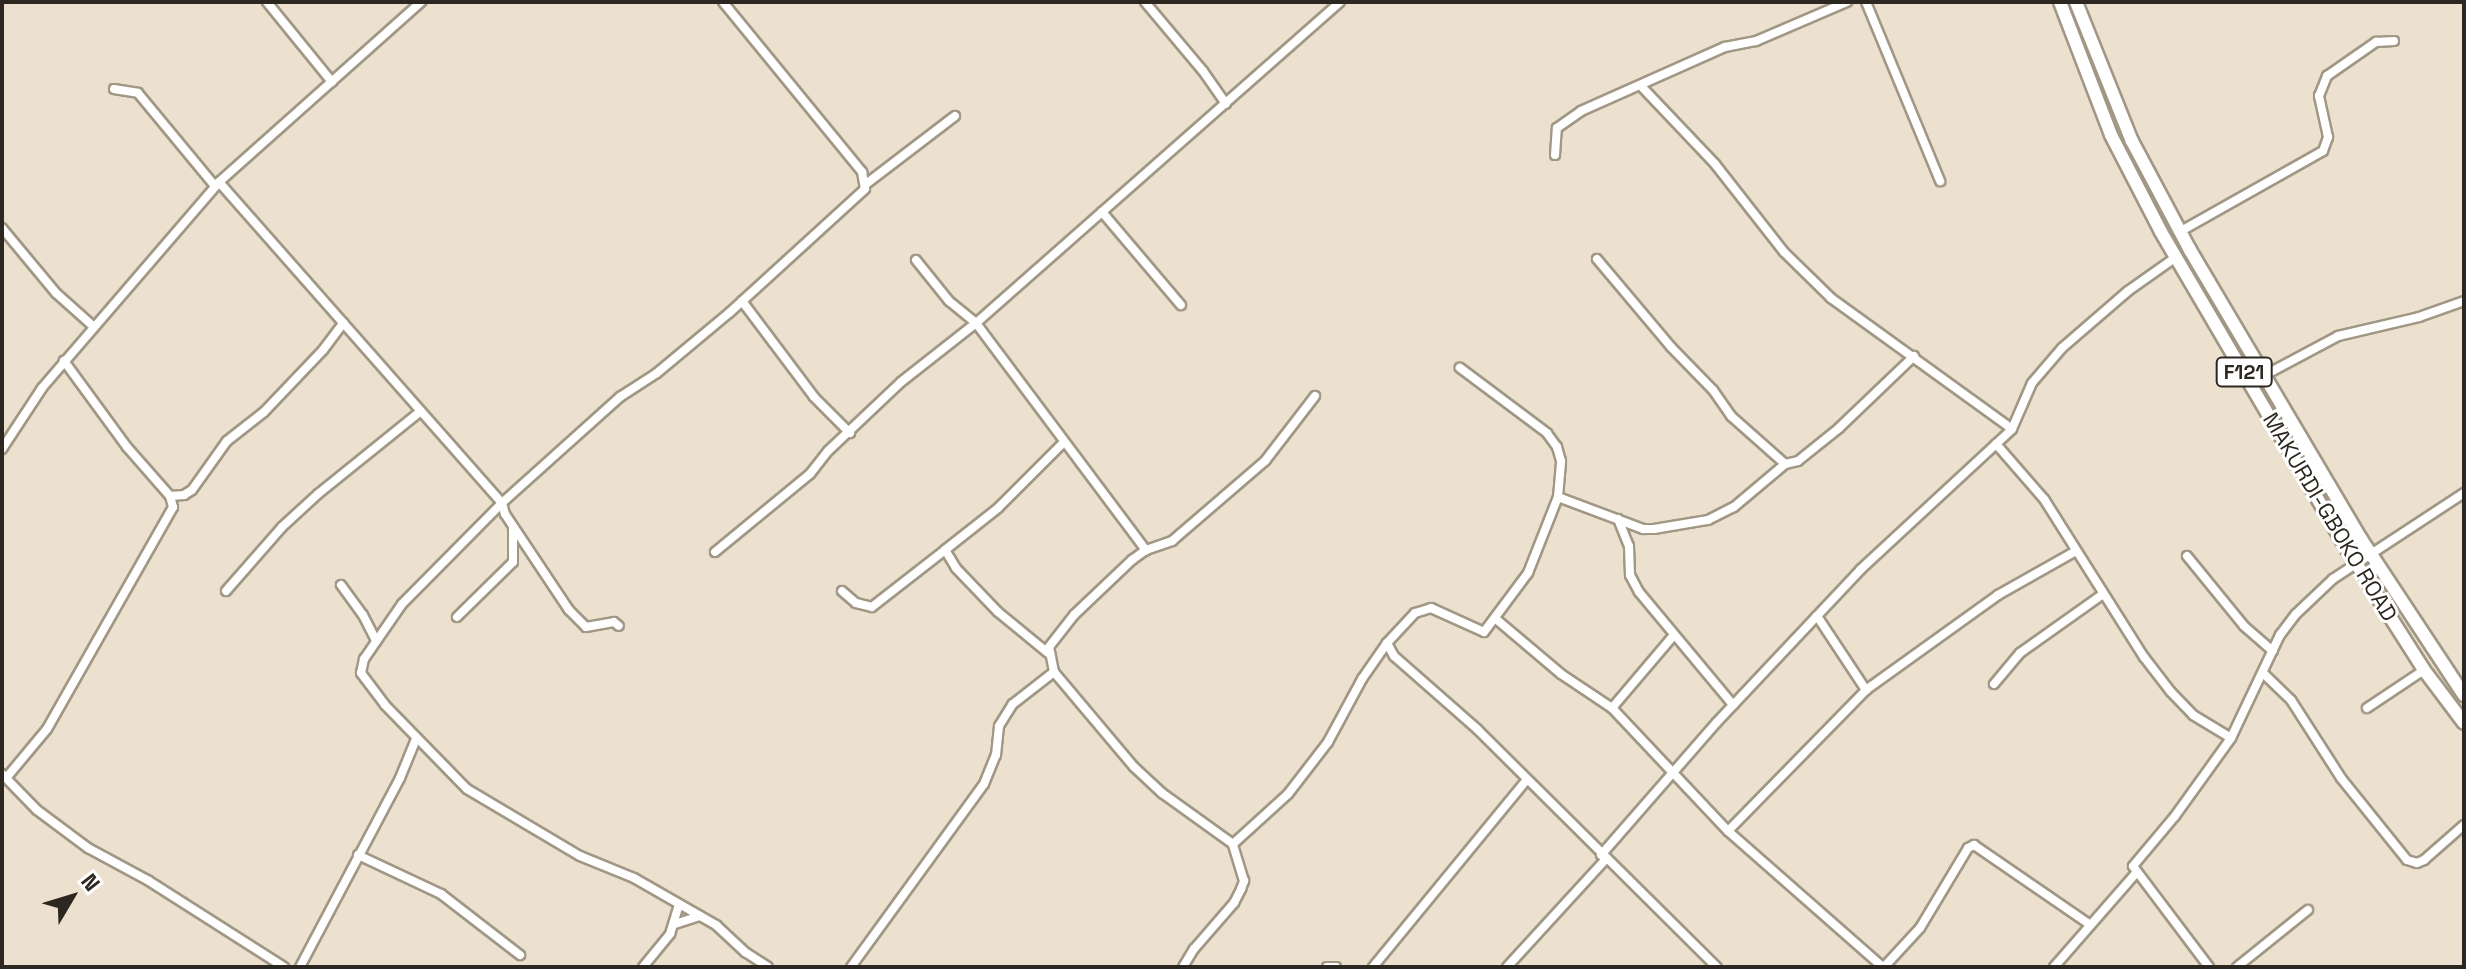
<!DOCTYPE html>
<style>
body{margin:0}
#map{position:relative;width:2466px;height:969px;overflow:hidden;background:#ece1ce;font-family:"Space Grotesk",sans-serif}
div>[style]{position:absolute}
.roads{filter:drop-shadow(2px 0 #a19785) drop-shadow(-2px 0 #a19785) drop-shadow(0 2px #a19785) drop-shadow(0 -2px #a19785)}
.minor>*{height:8px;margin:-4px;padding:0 4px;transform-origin:4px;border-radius:4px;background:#fff}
.primary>*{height:12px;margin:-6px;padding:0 6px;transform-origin:6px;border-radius:6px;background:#fff}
span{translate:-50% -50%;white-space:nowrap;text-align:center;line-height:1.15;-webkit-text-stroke:6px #fff;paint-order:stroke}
.shield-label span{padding:2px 6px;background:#fff;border:2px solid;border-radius:6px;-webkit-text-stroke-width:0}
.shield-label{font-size:20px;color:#2c2821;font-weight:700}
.street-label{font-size:22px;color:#2c2821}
.frame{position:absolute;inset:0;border:4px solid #2c2821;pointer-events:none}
.north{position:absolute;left:32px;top:857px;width:80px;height:80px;-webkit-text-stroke:6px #fff;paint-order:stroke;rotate:52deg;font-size:22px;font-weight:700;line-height:32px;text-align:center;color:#2c2821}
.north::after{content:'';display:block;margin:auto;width:28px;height:36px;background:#2c2821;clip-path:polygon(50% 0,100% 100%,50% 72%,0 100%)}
</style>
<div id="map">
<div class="roads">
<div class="minor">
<i style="left:267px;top:2px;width:103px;rotate:50.9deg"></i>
<i style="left:723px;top:2px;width:220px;rotate:50.7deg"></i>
<i style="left:862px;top:172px;width:17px;rotate:80deg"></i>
<i style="left:865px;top:189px;width:184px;rotate:137.6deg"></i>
<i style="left:729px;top:313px;width:94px;rotate:140.2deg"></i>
<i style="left:657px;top:373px;width:44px;rotate:147deg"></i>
<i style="left:620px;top:397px;width:159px;rotate:138.1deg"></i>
<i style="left:502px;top:503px;width:142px;rotate:134.7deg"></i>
<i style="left:402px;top:604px;width:67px;rotate:124.6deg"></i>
<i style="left:364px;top:659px;width:14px;rotate:102deg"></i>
<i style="left:361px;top:673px;width:40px;rotate:53deg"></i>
<i style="left:385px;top:705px;width:117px;rotate:45.7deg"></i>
<i style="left:467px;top:789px;width:131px;rotate:30.7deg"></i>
<i style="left:580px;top:856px;width:58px;rotate:22.2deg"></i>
<i style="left:634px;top:878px;width:95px;rotate:29.8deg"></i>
<i style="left:716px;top:925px;width:40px;rotate:43deg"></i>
<i style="left:745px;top:952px;width:27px;rotate:33deg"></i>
<i style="left:1145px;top:2px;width:90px;rotate:50deg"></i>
<i style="left:1203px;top:71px;width:40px;rotate:55.1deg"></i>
<i style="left:1866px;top:2px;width:194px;rotate:67.5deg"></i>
<i style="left:1641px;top:86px;width:108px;rotate:46.5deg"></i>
<i style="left:1715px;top:164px;width:112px;rotate:51.9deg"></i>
<i style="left:1784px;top:252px;width:66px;rotate:44.4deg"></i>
<i style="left:1831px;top:298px;width:223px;rotate:35.9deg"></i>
<i style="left:114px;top:89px;width:24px;rotate:9deg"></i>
<i style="left:138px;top:93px;width:121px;rotate:50.4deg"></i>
<i style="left:1555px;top:155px;width:27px;rotate:-86deg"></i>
<i style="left:1557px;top:128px;width:29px;rotate:-35deg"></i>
<i style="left:1581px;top:111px;width:158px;rotate:-24deg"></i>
<i style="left:1725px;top:47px;width:32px;rotate:-11deg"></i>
<i style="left:1756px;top:41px;width:99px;rotate:-23.2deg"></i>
<i style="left:219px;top:182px;width:428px;rotate:48.6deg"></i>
<i style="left:502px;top:503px;width:11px;rotate:75deg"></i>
<i style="left:505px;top:514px;width:115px;rotate:56.3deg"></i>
<i style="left:569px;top:610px;width:24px;rotate:45deg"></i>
<i style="left:586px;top:627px;width:28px;rotate:-10deg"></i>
<i style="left:614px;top:622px;width:6px;rotate:39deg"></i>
<i style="left:866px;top:184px;width:112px;rotate:-37.4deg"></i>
<i style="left:1102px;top:212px;width:122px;rotate:49.7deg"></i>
<i style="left:2px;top:228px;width:85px;rotate:50.3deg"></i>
<i style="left:56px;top:293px;width:51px;rotate:41.8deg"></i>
<i style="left:2181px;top:231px;width:163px;rotate:-29.4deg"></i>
<i style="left:2323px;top:151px;width:15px;rotate:-70deg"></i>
<i style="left:2328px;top:137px;width:42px;rotate:-102.4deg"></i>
<i style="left:2319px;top:96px;width:22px;rotate:-68deg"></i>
<i style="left:2327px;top:76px;width:60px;rotate:-34.8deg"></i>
<i style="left:2376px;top:42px;width:18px;rotate:-3deg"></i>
<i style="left:1597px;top:259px;width:115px;rotate:49.9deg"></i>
<i style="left:1671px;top:347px;width:60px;rotate:45.7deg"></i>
<i style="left:1713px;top:390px;width:32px;rotate:55deg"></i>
<i style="left:1731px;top:416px;width:72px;rotate:41.6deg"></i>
<i style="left:1785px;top:464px;width:13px;rotate:-13deg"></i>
<i style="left:1798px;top:461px;width:53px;rotate:-38.8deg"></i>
<i style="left:1839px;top:428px;width:104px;rotate:-43.8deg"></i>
<i style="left:916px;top:260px;width:53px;rotate:51.2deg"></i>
<i style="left:949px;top:301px;width:35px;rotate:39deg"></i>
<i style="left:976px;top:323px;width:284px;rotate:53.2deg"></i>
<i style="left:742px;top:301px;width:120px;rotate:53.1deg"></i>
<i style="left:814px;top:397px;width:51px;rotate:45deg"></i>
<i style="left:2265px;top:375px;width:83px;rotate:-28.1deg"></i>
<i style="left:2338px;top:336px;width:83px;rotate:-13.2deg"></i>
<i style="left:2419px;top:317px;width:48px;rotate:-19.6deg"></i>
<i style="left:1996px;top:444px;width:73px;rotate:48.9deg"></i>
<i style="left:2044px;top:499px;width:187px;rotate:57.7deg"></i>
<i style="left:2144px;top:657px;width:44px;rotate:52.4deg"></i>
<i style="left:2171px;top:692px;width:32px;rotate:46deg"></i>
<i style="left:2193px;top:715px;width:44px;rotate:31.2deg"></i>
<i style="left:2231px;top:738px;width:114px;rotate:-64.6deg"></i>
<i style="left:2280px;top:635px;width:26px;rotate:-53deg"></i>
<i style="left:2296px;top:614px;width:51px;rotate:-43.4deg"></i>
<i style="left:2333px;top:579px;width:157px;rotate:-33.3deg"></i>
<i style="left:2px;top:449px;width:73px;rotate:-56.7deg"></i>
<i style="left:42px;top:388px;width:272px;rotate:-49.3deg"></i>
<i style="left:219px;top:182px;width:271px;rotate:-41.7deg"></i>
<i style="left:170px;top:496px;width:14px;rotate:-4deg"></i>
<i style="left:184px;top:495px;width:9px;rotate:-32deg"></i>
<i style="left:192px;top:490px;width:60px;rotate:-54.5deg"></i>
<i style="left:227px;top:441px;width:47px;rotate:-38.1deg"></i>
<i style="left:264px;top:412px;width:86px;rotate:-46.4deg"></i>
<i style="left:323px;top:350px;width:34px;rotate:-53deg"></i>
<i style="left:1558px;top:497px;width:91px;rotate:20.6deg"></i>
<i style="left:1643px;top:529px;width:11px"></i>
<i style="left:1654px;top:529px;width:55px;rotate:-9.5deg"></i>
<i style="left:1708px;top:520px;width:29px;rotate:-27deg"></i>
<i style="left:1734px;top:507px;width:67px;rotate:-40.1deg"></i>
<i style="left:1618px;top:519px;width:29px;rotate:68deg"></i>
<i style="left:1629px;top:546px;width:29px;rotate:88deg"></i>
<i style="left:1630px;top:575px;width:19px;rotate:62deg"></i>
<i style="left:1639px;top:592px;width:147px;rotate:50.2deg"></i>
<i style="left:715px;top:552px;width:123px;rotate:-39.4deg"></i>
<i style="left:810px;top:474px;width:29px;rotate:-52deg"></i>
<i style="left:828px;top:451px;width:100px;rotate:-43.4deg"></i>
<i style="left:901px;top:382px;width:95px;rotate:-38.2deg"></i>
<i style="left:976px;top:323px;width:485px;rotate:-41.4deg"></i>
<i style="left:2187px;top:556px;width:90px;rotate:50.8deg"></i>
<i style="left:2244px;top:626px;width:38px;rotate:41deg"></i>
<i style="left:341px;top:585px;width:37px;rotate:54deg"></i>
<i style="left:363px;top:615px;width:29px;rotate:63deg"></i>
<i style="left:226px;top:591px;width:85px;rotate:-48.8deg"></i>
<i style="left:282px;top:527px;width:49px;rotate:-42.5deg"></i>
<i style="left:318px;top:494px;width:132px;rotate:-38.9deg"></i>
<i style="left:842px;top:591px;width:18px;rotate:41deg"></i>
<i style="left:856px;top:603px;width:16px;rotate:14deg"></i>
<i style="left:872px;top:607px;width:93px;rotate:-38deg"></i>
<i style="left:1817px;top:616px;width:89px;rotate:56.5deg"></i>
<i style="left:457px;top:617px;width:78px;rotate:-44.5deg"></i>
<i style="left:513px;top:562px;width:34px;rotate:-90deg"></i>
<i style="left:1496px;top:619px;width:85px;rotate:40.2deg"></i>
<i style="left:1561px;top:674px;width:61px;rotate:33.7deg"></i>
<i style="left:1612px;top:708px;width:169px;rotate:46.7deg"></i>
<i style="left:1728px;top:831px;width:197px;rotate:-45.6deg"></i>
<i style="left:1866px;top:690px;width:163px;rotate:-35.7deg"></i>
<i style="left:1998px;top:595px;width:90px;rotate:-29.4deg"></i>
<i style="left:1387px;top:643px;width:15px;rotate:62deg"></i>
<i style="left:1394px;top:656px;width:111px;rotate:41.3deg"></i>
<i style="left:1477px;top:729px;width:338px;rotate:44.8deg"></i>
<i style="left:1048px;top:653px;width:65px;rotate:-140.6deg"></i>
<i style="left:998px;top:612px;width:61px;rotate:-133.7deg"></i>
<i style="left:956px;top:568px;width:21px;rotate:-121deg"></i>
<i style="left:945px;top:550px;width:68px;rotate:-38.4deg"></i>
<i style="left:998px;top:508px;width:93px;rotate:-45deg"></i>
<i style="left:2263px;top:673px;width:39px;rotate:44deg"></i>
<i style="left:2291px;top:700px;width:93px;rotate:57.3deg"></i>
<i style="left:2341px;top:778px;width:105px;rotate:51.2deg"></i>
<i style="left:2407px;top:860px;width:10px;rotate:17deg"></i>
<i style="left:2417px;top:863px;width:8px;rotate:-23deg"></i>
<i style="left:2424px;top:860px;width:53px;rotate:-41.2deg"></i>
<i style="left:1994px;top:684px;width:40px;rotate:-50deg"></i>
<i style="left:2020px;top:653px;width:102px;rotate:-35.4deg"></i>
<i style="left:1612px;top:708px;width:94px;rotate:-49.7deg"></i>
<i style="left:2367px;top:708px;width:69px;rotate:-33.7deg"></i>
<i style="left:2px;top:774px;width:50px;rotate:45.8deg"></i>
<i style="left:37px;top:810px;width:64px;rotate:36.7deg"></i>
<i style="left:88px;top:848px;width:69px;rotate:28.4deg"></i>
<i style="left:149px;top:881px;width:160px;rotate:32.5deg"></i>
<i style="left:7px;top:777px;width:62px;rotate:-50.2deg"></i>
<i style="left:47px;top:729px;width:255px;rotate:-60.4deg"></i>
<i style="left:173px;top:507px;width:11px;rotate:-105deg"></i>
<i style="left:170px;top:496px;width:65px;rotate:-131.3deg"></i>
<i style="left:127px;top:447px;width:107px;rotate:-126.2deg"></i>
<i style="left:1728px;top:831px;width:206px;rotate:41.3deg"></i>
<i style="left:1233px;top:844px;width:74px;rotate:-42.3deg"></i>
<i style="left:1288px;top:794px;width:66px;rotate:-52.4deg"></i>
<i style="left:1328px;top:742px;width:72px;rotate:-61.6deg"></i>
<i style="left:1362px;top:679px;width:44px;rotate:-55.2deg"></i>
<i style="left:1387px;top:643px;width:41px;rotate:-47deg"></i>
<i style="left:1415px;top:613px;width:17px;rotate:-17deg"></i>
<i style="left:1431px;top:608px;width:58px;rotate:24.4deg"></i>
<i style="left:1484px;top:632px;width:74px;rotate:-53.3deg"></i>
<i style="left:1528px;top:573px;width:82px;rotate:-68.5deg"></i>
<i style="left:1558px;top:497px;width:36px;rotate:-85deg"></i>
<i style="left:1561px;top:461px;width:15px;rotate:-106deg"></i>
<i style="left:1557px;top:447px;width:17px;rotate:-126deg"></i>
<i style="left:1547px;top:433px;width:109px;rotate:-143.2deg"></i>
<i style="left:358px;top:855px;width:92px;rotate:25.2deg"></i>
<i style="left:441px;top:894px;width:100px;rotate:37.7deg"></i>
<i style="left:1601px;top:855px;width:176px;rotate:-48.9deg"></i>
<i style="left:1717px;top:722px;width:209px;rotate:-46.7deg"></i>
<i style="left:1860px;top:570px;width:207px;rotate:-42.8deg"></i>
<i style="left:2012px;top:429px;width:50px;rotate:-66.5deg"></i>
<i style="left:2032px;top:383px;width:46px;rotate:-49.4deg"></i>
<i style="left:2062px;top:348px;width:87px;rotate:-40.8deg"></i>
<i style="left:2128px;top:291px;width:59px;rotate:-35.3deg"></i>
<i style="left:675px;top:924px;width:26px;rotate:-18deg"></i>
<i style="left:300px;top:967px;width:214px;rotate:-62.1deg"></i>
<i style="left:400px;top:778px;width:42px;rotate:-67.7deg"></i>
<i style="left:643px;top:967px;width:43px;rotate:-50.7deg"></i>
<i style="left:670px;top:934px;width:31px;rotate:-73deg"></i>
<i style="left:851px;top:967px;width:226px;rotate:-54deg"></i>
<i style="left:984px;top:784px;width:31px;rotate:-68deg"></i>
<i style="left:996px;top:755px;width:29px;rotate:-84deg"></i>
<i style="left:999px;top:726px;width:26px;rotate:-58deg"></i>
<i style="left:1013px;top:704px;width:52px;rotate:-38deg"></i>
<i style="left:1183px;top:967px;width:21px;rotate:-59deg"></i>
<i style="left:1194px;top:949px;width:61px;rotate:-49deg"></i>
<i style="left:1234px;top:903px;width:16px;rotate:-63deg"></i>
<i style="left:1241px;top:889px;width:9px;rotate:-69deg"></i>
<i style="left:1244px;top:881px;width:39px;rotate:-107deg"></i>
<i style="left:1233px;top:844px;width:87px;rotate:-144.3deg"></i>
<i style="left:1162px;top:793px;width:38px;rotate:-137deg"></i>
<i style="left:1134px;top:767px;width:124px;rotate:-130.1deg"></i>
<i style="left:1054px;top:672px;width:25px;rotate:-101deg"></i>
<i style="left:1049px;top:647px;width:41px;rotate:-52deg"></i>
<i style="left:1074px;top:615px;width:80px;rotate:-43.5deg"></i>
<i style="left:1132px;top:560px;width:17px;rotate:-36deg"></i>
<i style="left:1146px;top:550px;width:28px;rotate:-19deg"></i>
<i style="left:1172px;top:541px;width:123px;rotate:-40.7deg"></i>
<i style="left:1265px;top:461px;width:82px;rotate:-52.4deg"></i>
<i style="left:1327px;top:967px;width:9px"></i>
<i style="left:1373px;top:967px;width:241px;rotate:-50.6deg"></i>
<i style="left:1507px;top:967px;width:147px;rotate:-47.5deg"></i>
<i style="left:1884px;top:967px;width:53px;rotate:-47.3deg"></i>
<i style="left:1920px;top:928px;width:93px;rotate:-59deg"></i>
<i style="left:1968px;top:848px;width:7px;rotate:-27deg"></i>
<i style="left:1974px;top:845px;width:140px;rotate:34.5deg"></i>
<i style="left:2054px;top:967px;width:125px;rotate:-48.9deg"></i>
<i style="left:2209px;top:967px;width:126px;rotate:-127deg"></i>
<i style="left:2133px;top:866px;width:65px;rotate:-50deg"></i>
<i style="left:2175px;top:816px;width:96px;rotate:-54.3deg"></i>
<i style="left:2237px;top:967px;width:91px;rotate:-38.8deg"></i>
</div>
<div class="primary">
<i style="left:2060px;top:2px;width:142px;rotate:69deg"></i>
<i style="left:2111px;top:135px;width:109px;rotate:62.7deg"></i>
<i style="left:2161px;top:232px;width:368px;rotate:59.6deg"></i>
<i style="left:2347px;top:549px;width:143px;rotate:57.5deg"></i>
<i style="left:2424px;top:670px;width:66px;rotate:53deg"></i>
<i style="left:2076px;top:2px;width:150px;rotate:68.1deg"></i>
<i style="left:2132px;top:141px;width:123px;rotate:62deg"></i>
<i style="left:2190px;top:250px;width:336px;rotate:59.4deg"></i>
<i style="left:2361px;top:539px;width:187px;rotate:56.6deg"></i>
</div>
</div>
<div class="shield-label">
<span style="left:2244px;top:372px">F121</span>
</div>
<div class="street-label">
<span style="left:2330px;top:517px;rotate:59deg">MAKURDI-GBOKO ROAD</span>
</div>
<div class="frame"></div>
<div class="north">N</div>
</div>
